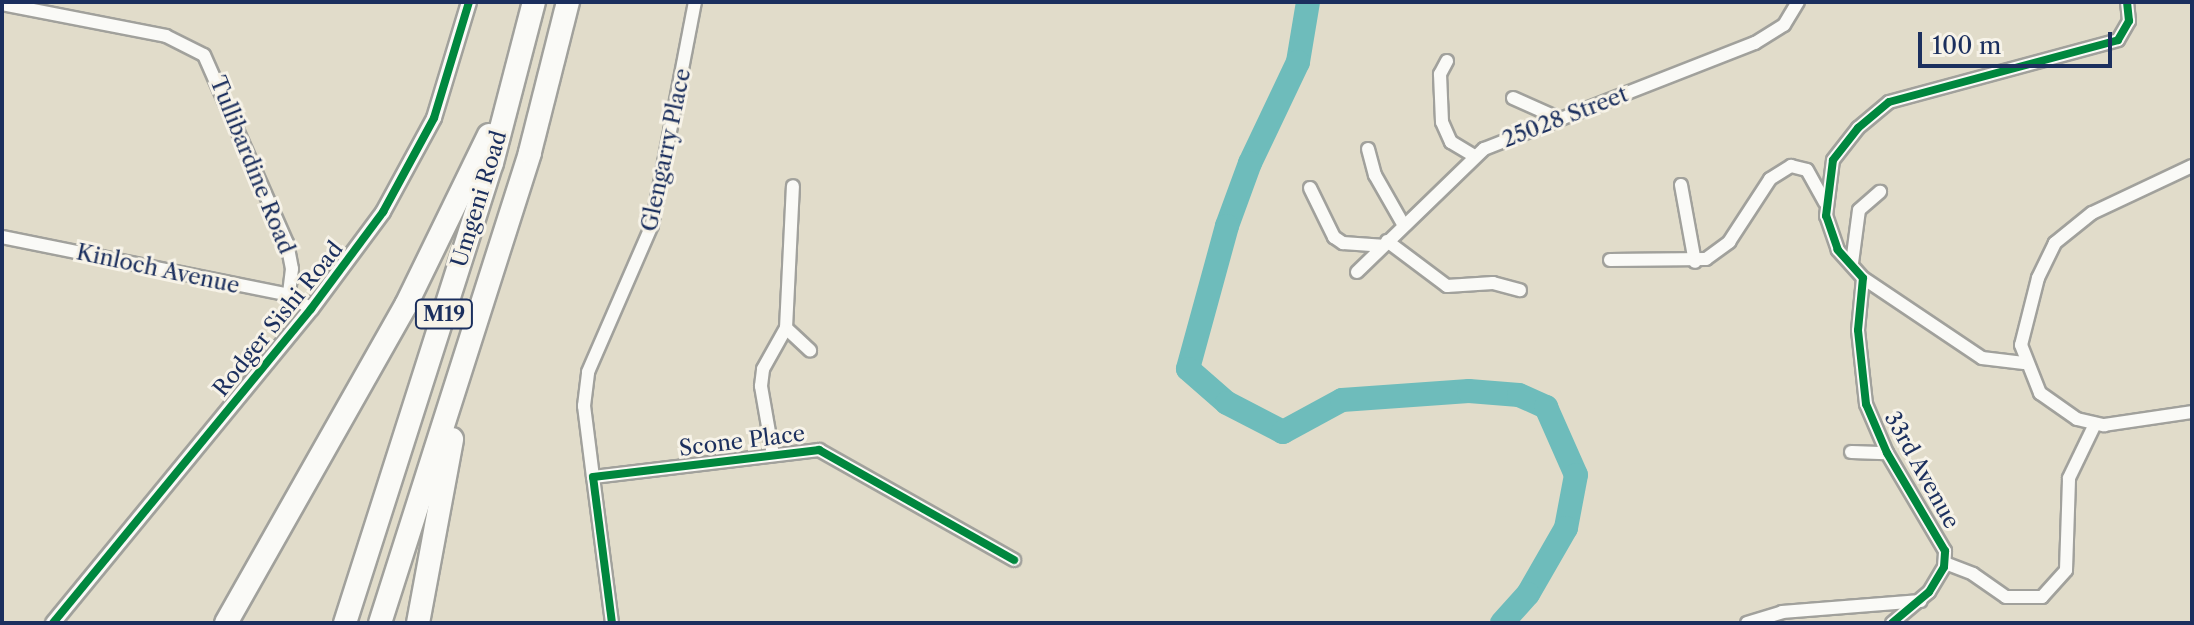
<!DOCTYPE html>
<style>
body{margin:0}
#map{position:relative;width:2194px;height:625px;overflow:hidden;background:#e1dcca;font-family:"Libre Caslon Text",serif}
div>[style]{position:absolute}
.river>*{height:24px;margin:-12px;padding:0 12px;transform-origin:12px;border-radius:12px;background:#6ebcbb}
.roads{filter:drop-shadow(2px 0 #a1a19c) drop-shadow(-2px 0 #a1a19c) drop-shadow(0 2px #a1a19c) drop-shadow(0 -2px #a1a19c)}
.minor>*{height:12px;margin:-6px;padding:0 6px;transform-origin:6px;border-radius:6px;background:#fafaf7}
.tertiary>*{height:14px;margin:-7px;padding:0 7px;transform-origin:7px;border-radius:7px;background:#fafaf7}
.motorway>*{height:22px;margin:-11px;padding:0 11px;transform-origin:11px;border-radius:11px;background:#fafaf7}
.cycleway>*{height:8px;margin:-4px;padding:0 4px;transform-origin:4px;border-radius:4px;background:#00873e}
span{translate:-50% -50%;white-space:nowrap;text-align:center;line-height:1.15;-webkit-text-stroke:6px #f7f3e8;paint-order:stroke}
.shield-label span{padding:2px 6px;background:#f7f3e8;border:2px solid;border-radius:6px;-webkit-text-stroke-width:0}
.shield-label{font-size:20px;color:#1b2f5e;font-weight:700}
.street-label{font-size:22px;color:#1b2f5e}
.frame{position:absolute;inset:0;border:4px solid #1b2f5e;pointer-events:none}
.scale{position:absolute;left:1918px;top:32px;width:194px;height:36px;box-sizing:border-box;border:4px solid #1b2f5e;border-top:0;padding-left:10px;font-size:24px;line-height:28px;white-space:nowrap;color:#1b2f5e;-webkit-text-stroke:6px #f7f3e8;paint-order:stroke}
</style>
<div id="map">
<div class="river">
<i style="left:1308px;top:2px;width:61px;rotate:99.5deg"></i>
<i style="left:1298px;top:62px;width:112px;rotate:115.4deg"></i>
<i style="left:1250px;top:163px;width:67px;rotate:110.1deg"></i>
<i style="left:1227px;top:226px;width:148px;rotate:105.3deg"></i>
<i style="left:1188px;top:369px;width:52px;rotate:41.1deg"></i>
<i style="left:1227px;top:403px;width:63px;rotate:27.4deg"></i>
<i style="left:1283px;top:432px;width:67px;rotate:-28.5deg"></i>
<i style="left:1342px;top:400px;width:127px;rotate:-4.1deg"></i>
<i style="left:1469px;top:391px;width:50px;rotate:4.6deg"></i>
<i style="left:1519px;top:395px;width:30px;rotate:24deg"></i>
<i style="left:1546px;top:407px;width:74px;rotate:66.2deg"></i>
<i style="left:1576px;top:475px;width:54px;rotate:100.7deg"></i>
<i style="left:1566px;top:528px;width:76px;rotate:119.9deg"></i>
<i style="left:1528px;top:594px;width:39px;rotate:132deg"></i>
</div>
<div class="roads">
<div class="minor">
<i style="left:2px;top:4px;width:167px;rotate:11deg"></i>
<i style="left:166px;top:36px;width:42px;rotate:26.6deg"></i>
<i style="left:204px;top:55px;width:206px;rotate:66.2deg"></i>
<i style="left:287px;top:243px;width:26px;rotate:79deg"></i>
<i style="left:292px;top:269px;width:26px;rotate:97deg"></i>
<i style="left:1447px;top:61px;width:15px;rotate:118deg"></i>
<i style="left:1440px;top:74px;width:48px;rotate:87.6deg"></i>
<i style="left:1442px;top:122px;width:22px;rotate:66deg"></i>
<i style="left:1451px;top:142px;width:27px;rotate:31deg"></i>
<i style="left:1513px;top:98px;width:51px;rotate:24.1deg"></i>
<i style="left:1368px;top:149px;width:27px;rotate:75deg"></i>
<i style="left:1375px;top:175px;width:56px;rotate:60.3deg"></i>
<i style="left:2192px;top:166px;width:110px;rotate:154.8deg"></i>
<i style="left:2092px;top:213px;width:48px;rotate:141deg"></i>
<i style="left:2055px;top:243px;width:39px;rotate:116deg"></i>
<i style="left:2038px;top:278px;width:69px;rotate:104.2deg"></i>
<i style="left:2021px;top:345px;width:52px;rotate:68.4deg"></i>
<i style="left:2040px;top:393px;width:45px;rotate:35.1deg"></i>
<i style="left:2077px;top:419px;width:28px;rotate:13deg"></i>
<i style="left:2104px;top:425px;width:89px;rotate:-8.4deg"></i>
<i style="left:1681px;top:185px;width:78px;rotate:79.7deg"></i>
<i style="left:1310px;top:188px;width:55px;rotate:63.9deg"></i>
<i style="left:1334px;top:237px;width:11px;rotate:34deg"></i>
<i style="left:1343px;top:243px;width:39px;rotate:4deg"></i>
<i style="left:2px;top:237px;width:293px;rotate:11.4deg"></i>
<i style="left:289px;top:295px;width:26px;rotate:32deg"></i>
<i style="left:1387px;top:241px;width:75px;rotate:36.9deg"></i>
<i style="left:1447px;top:286px;width:46px;rotate:-3.7deg"></i>
<i style="left:1493px;top:283px;width:28px;rotate:15deg"></i>
<i style="left:1610px;top:260px;width:96px;rotate:-0.6deg"></i>
<i style="left:1706px;top:259px;width:29px;rotate:-36deg"></i>
<i style="left:1729px;top:242px;width:75px;rotate:-56.9deg"></i>
<i style="left:1770px;top:179px;width:25px;rotate:-32deg"></i>
<i style="left:1791px;top:166px;width:16px;rotate:14deg"></i>
<i style="left:1807px;top:170px;width:37px;rotate:61deg"></i>
<i style="left:1852px;top:263px;width:53px;rotate:-82.5deg"></i>
<i style="left:1859px;top:210px;width:28px;rotate:-41deg"></i>
<i style="left:1357px;top:272px;width:177px;rotate:-44.1deg"></i>
<i style="left:1484px;top:149px;width:291px;rotate:-21.4deg"></i>
<i style="left:1755px;top:43px;width:34px;rotate:-32deg"></i>
<i style="left:1784px;top:25px;width:27px;rotate:-59deg"></i>
<i style="left:1863px;top:278px;width:143px;rotate:33.9deg"></i>
<i style="left:1982px;top:358px;width:42px;rotate:6.8deg"></i>
<i style="left:786px;top:328px;width:33px;rotate:43deg"></i>
<i style="left:1851px;top:452px;width:36px;rotate:2deg"></i>
<i style="left:773px;top:455px;width:70px;rotate:-99.9deg"></i>
<i style="left:761px;top:386px;width:17px;rotate:-83deg"></i>
<i style="left:763px;top:369px;width:47px;rotate:-60.7deg"></i>
<i style="left:786px;top:328px;width:142px;rotate:-87.2deg"></i>
<i style="left:593px;top:477px;width:72px;rotate:-97.2deg"></i>
<i style="left:584px;top:406px;width:34px;rotate:-83deg"></i>
<i style="left:588px;top:372px;width:160px;rotate:-66.5deg"></i>
<i style="left:652px;top:225px;width:227px;rotate:-79.1deg"></i>
<i style="left:1945px;top:563px;width:30px;rotate:21deg"></i>
<i style="left:1973px;top:574px;width:40px;rotate:34.9deg"></i>
<i style="left:2006px;top:597px;width:36px"></i>
<i style="left:2042px;top:597px;width:36px;rotate:-48deg"></i>
<i style="left:2066px;top:570px;width:92px;rotate:-88.1deg"></i>
<i style="left:2069px;top:478px;width:60px;rotate:-64.3deg"></i>
<i style="left:612px;top:623px;width:147px;rotate:-97.4deg"></i>
<i style="left:593px;top:477px;width:228px;rotate:-6.8deg"></i>
<i style="left:819px;top:450px;width:224px;rotate:29.4deg"></i>
<i style="left:1747px;top:623px;width:37px;rotate:-17deg"></i>
<i style="left:1782px;top:612px;width:139px;rotate:-4.5deg"></i>
<i style="left:1892px;top:623px;width:48px;rotate:-40deg"></i>
<i style="left:1929px;top:592px;width:29px;rotate:-59deg"></i>
<i style="left:1944px;top:567px;width:16px;rotate:-86deg"></i>
<i style="left:1945px;top:551px;width:114px;rotate:-120.6deg"></i>
<i style="left:1887px;top:453px;width:53px;rotate:-113.2deg"></i>
<i style="left:1866px;top:404px;width:74px;rotate:-96.2deg"></i>
<i style="left:1858px;top:330px;width:52px;rotate:-84.5deg"></i>
<i style="left:1863px;top:278px;width:38px;rotate:-132deg"></i>
<i style="left:1838px;top:250px;width:36px;rotate:-109deg"></i>
<i style="left:1826px;top:216px;width:56px;rotate:-82.9deg"></i>
<i style="left:1833px;top:160px;width:41px;rotate:-52deg"></i>
<i style="left:1858px;top:128px;width:40px;rotate:-40deg"></i>
<i style="left:1889px;top:102px;width:237px;rotate:-15.1deg"></i>
<i style="left:2118px;top:40px;width:22px;rotate:-60deg"></i>
<i style="left:2129px;top:21px;width:19px;rotate:-96deg"></i>
</div>
<div class="tertiary">
<i style="left:53px;top:623px;width:406px;rotate:-50.6deg"></i>
<i style="left:311px;top:309px;width:121px;rotate:-53.4deg"></i>
<i style="left:383px;top:212px;width:107px;rotate:-61.5deg"></i>
<i style="left:434px;top:118px;width:121px;rotate:-73.2deg"></i>
</div>
<div class="motorway">
<i style="left:226px;top:623px;width:365px;rotate:-60.5deg"></i>
<i style="left:406px;top:305px;width:189px;rotate:-64deg"></i>
<i style="left:345px;top:623px;width:483px;rotate:-72.3deg"></i>
<i style="left:492px;top:163px;width:166px;rotate:-75.4deg"></i>
<i style="left:380px;top:623px;width:494px;rotate:-72.3deg"></i>
<i style="left:530px;top:152px;width:155px;rotate:-75.8deg"></i>
<i style="left:418px;top:623px;width:187px;rotate:-79.5deg"></i>
</div>
</div>
<div class="cycleway">
<i style="left:53px;top:623px;width:406px;rotate:-50.6deg"></i>
<i style="left:311px;top:309px;width:121px;rotate:-53.4deg"></i>
<i style="left:383px;top:212px;width:107px;rotate:-61.5deg"></i>
<i style="left:434px;top:118px;width:121px;rotate:-73.2deg"></i>
<i style="left:612px;top:623px;width:147px;rotate:-97.4deg"></i>
<i style="left:593px;top:477px;width:228px;rotate:-6.8deg"></i>
<i style="left:819px;top:450px;width:224px;rotate:29.4deg"></i>
<i style="left:1892px;top:623px;width:48px;rotate:-40deg"></i>
<i style="left:1929px;top:592px;width:29px;rotate:-59deg"></i>
<i style="left:1944px;top:567px;width:16px;rotate:-86deg"></i>
<i style="left:1945px;top:551px;width:114px;rotate:-120.6deg"></i>
<i style="left:1887px;top:453px;width:53px;rotate:-113.2deg"></i>
<i style="left:1866px;top:404px;width:74px;rotate:-96.2deg"></i>
<i style="left:1858px;top:330px;width:52px;rotate:-84.5deg"></i>
<i style="left:1863px;top:278px;width:38px;rotate:-132deg"></i>
<i style="left:1838px;top:250px;width:36px;rotate:-109deg"></i>
<i style="left:1826px;top:216px;width:56px;rotate:-82.9deg"></i>
<i style="left:1833px;top:160px;width:41px;rotate:-52deg"></i>
<i style="left:1858px;top:128px;width:40px;rotate:-40deg"></i>
<i style="left:1889px;top:102px;width:237px;rotate:-15.1deg"></i>
<i style="left:2118px;top:40px;width:22px;rotate:-60deg"></i>
<i style="left:2129px;top:21px;width:19px;rotate:-96deg"></i>
</div>
<div class="shield-label">
<span style="left:444px;top:314px">M19</span>
</div>
<div class="street-label">
<span style="left:1565px;top:117px;rotate:-21deg">25028 Street</span>
<span style="left:666px;top:150px;rotate:-78deg">Glengarry Place</span>
<span style="left:252px;top:165px;rotate:68deg">Tullibardine Road</span>
<span style="left:479px;top:199px;rotate:-73deg">Umgeni Road</span>
<span style="left:158px;top:269px;rotate:12deg">Kinloch Avenue</span>
<span style="left:278px;top:319px;rotate:-51deg">Rodger Sishi Road</span>
<span style="left:742px;top:441px;rotate:-7deg">Scone Place</span>
<span style="left:1922px;top:470px;rotate:61deg">33rd Avenue</span>
</div>
<div class="frame"></div>
<div class="scale">100 m</div>
</div>
